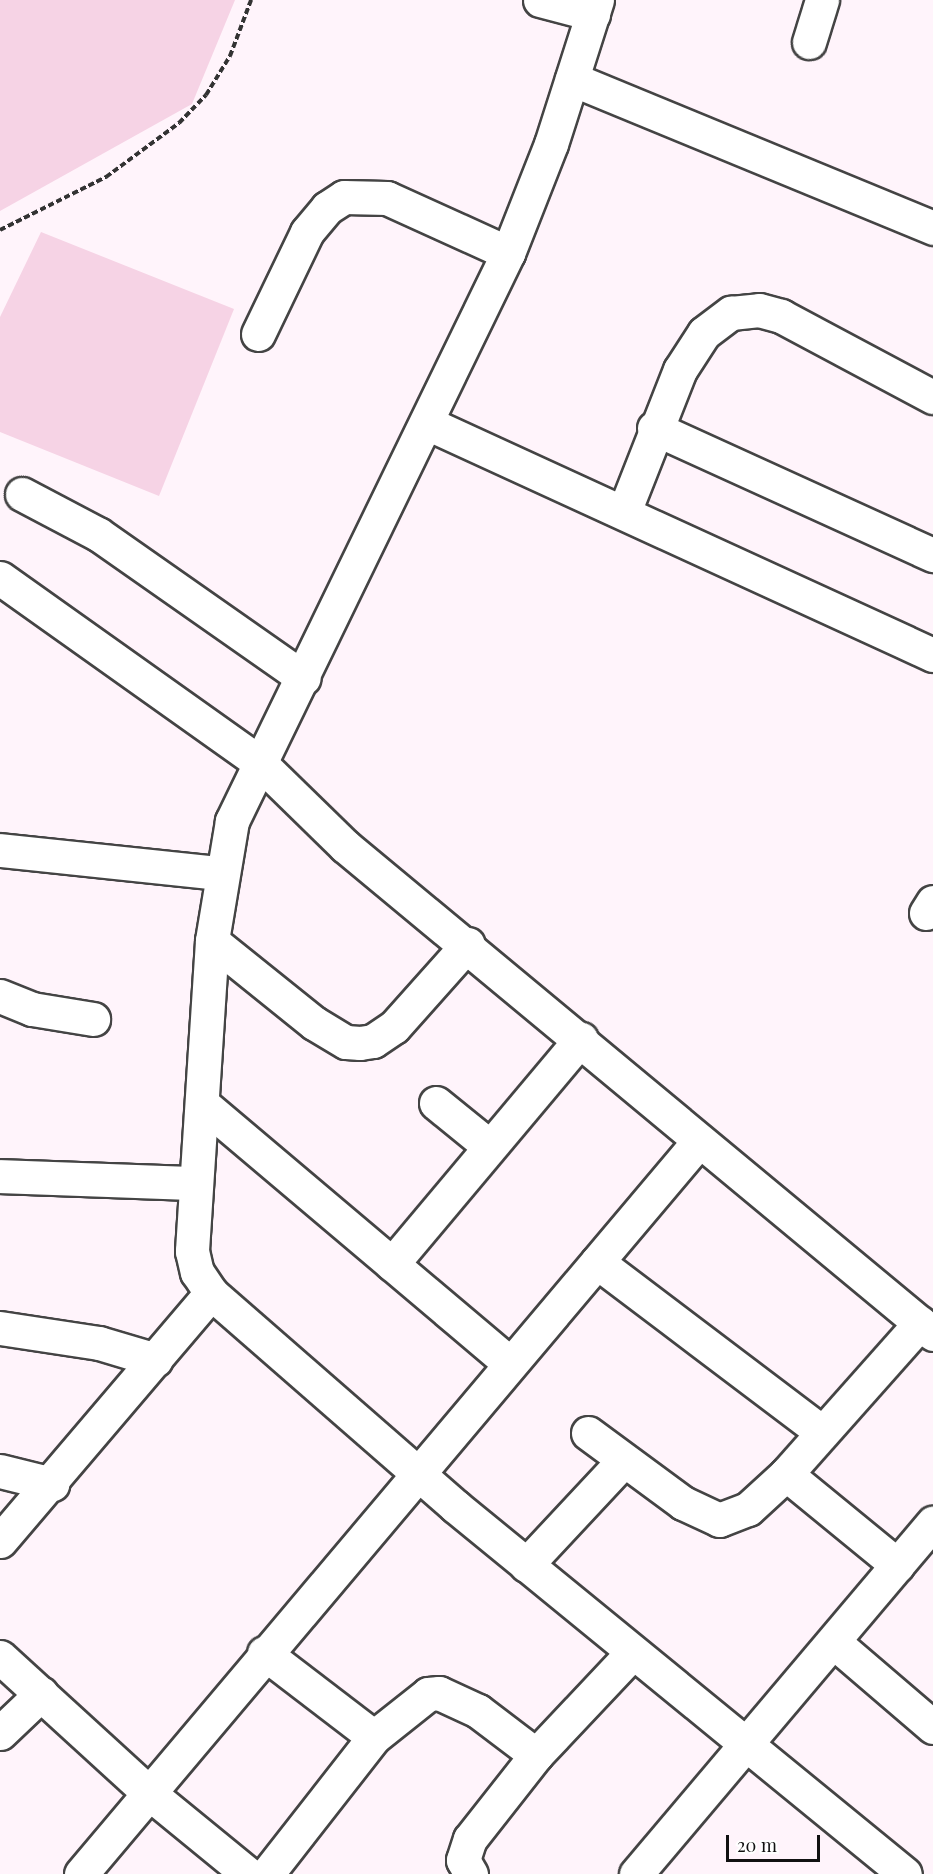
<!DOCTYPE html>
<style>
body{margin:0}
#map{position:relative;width:933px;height:1874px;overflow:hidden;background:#fff4fb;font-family:"Playfair Display",serif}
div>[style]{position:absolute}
.farmland>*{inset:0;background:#f6d3e5}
.path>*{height:4px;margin-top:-2px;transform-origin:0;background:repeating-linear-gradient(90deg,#333 0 6px,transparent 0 9px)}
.roads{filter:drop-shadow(2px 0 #444) drop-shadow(-2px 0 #444) drop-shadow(0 2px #444) drop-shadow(0 -2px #444)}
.minor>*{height:33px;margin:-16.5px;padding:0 16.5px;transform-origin:16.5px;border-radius:16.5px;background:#fff}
span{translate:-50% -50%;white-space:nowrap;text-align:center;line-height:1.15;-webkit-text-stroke:6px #fff;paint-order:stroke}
.scale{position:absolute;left:726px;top:1835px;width:94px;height:27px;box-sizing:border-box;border:3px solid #111;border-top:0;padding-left:8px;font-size:18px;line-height:21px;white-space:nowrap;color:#111;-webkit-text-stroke:4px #fff;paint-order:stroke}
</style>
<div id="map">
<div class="farmland">
<i style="clip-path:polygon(0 0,235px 0,192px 104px,0 211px)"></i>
<i style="clip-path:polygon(41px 232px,234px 309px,159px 496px,0 432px,0 317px)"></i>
</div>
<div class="path">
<i style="left:0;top:230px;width:119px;rotate:-26.6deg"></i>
<i style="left:106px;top:177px;width:91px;rotate:-36.5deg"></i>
<i style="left:179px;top:123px;width:39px;rotate:-46deg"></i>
<i style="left:206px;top:95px;width:46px;rotate:-58.4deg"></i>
<i style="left:230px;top:56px;width:60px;rotate:-69.4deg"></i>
</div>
<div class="roads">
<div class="minor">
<i style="left:540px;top:0;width:55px;rotate:14.8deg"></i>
<i style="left:597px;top:0;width:151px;rotate:107.7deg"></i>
<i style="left:551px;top:144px;width:117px;rotate:111.5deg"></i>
<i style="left:508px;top:253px;width:632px;rotate:115.92deg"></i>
<i style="left:232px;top:821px;width:122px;rotate:99.5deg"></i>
<i style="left:212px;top:941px;width:311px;rotate:93.7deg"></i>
<i style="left:192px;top:1251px;width:22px;rotate:77deg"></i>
<i style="left:197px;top:1272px;width:25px;rotate:56deg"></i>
<i style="left:211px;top:1293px;width:324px;rotate:41.1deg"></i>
<i style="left:455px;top:1506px;width:581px;rotate:39.28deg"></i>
<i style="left:809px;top:42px;width:44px;rotate:-72.8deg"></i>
<i style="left:572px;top:79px;width:391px;rotate:22.4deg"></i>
<i style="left:258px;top:334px;width:113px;rotate:-64.3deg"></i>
<i style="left:307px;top:232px;width:31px;rotate:-50deg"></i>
<i style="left:327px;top:208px;width:20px;rotate:-33deg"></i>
<i style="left:344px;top:197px;width:43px;rotate:1.3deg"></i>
<i style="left:387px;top:198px;width:133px;rotate:24.4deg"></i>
<i style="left:427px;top:423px;width:557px;rotate:24.63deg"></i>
<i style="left:654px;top:428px;width:307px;rotate:24.5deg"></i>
<i style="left:22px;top:494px;width:86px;rotate:27.8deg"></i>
<i style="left:98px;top:534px;width:251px;rotate:35deg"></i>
<i style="left:624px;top:512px;width:153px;rotate:-68.5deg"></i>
<i style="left:680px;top:370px;width:44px;rotate:-57deg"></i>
<i style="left:704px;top:333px;width:34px;rotate:-37deg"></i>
<i style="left:731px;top:313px;width:28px;rotate:-6deg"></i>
<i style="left:759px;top:310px;width:23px;rotate:15deg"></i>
<i style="left:781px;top:316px;width:172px;rotate:28.1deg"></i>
<i style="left:0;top:578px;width:318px;rotate:35.4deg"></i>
<i style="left:259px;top:762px;width:120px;rotate:44.3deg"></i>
<i style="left:345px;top:846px;width:764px;rotate:39.69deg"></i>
<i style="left:0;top:850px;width:221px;rotate:6deg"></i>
<i style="left:926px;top:913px;width:13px;rotate:-58deg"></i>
<i style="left:212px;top:941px;width:131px;rotate:38.8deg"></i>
<i style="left:314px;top:1023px;width:37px;rotate:31deg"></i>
<i style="left:346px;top:1042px;width:14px;rotate:4deg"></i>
<i style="left:360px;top:1043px;width:13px;rotate:-9deg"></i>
<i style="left:373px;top:1041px;width:25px;rotate:-34deg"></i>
<i style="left:394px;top:1027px;width:111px;rotate:-48.3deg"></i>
<i style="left:0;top:996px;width:35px;rotate:22deg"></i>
<i style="left:32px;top:1009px;width:62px;rotate:9.3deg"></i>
<i style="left:436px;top:1103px;width:68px;rotate:39.1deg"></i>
<i style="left:204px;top:1105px;width:399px;rotate:40.2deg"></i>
<i style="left:0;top:1176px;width:195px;rotate:2.1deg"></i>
<i style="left:597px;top:1262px;width:282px;rotate:37.1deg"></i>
<i style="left:392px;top:1264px;width:294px;rotate:-50deg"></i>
<i style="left:0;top:1328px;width:100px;rotate:8.6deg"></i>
<i style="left:99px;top:1343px;width:59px;rotate:16.6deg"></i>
<i style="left:588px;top:1433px;width:118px;rotate:36.4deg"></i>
<i style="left:683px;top:1503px;width:40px;rotate:25deg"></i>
<i style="left:719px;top:1520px;width:31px;rotate:-21deg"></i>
<i style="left:748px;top:1509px;width:52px;rotate:-42.6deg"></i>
<i style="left:786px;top:1474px;width:144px;rotate:39.3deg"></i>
<i style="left:0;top:1471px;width:54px;rotate:14deg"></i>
<i style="left:786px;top:1474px;width:202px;rotate:-48.4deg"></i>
<i style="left:0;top:1541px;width:326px;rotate:-49.6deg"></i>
<i style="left:526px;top:1565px;width:142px;rotate:-47deg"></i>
<i style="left:835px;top:1643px;width:129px;rotate:40.6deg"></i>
<i style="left:264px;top:1653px;width:138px;rotate:37.4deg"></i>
<i style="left:0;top:1657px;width:202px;rotate:42.4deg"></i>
<i style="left:149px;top:1793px;width:128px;rotate:39.3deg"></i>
<i style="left:0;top:1733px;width:57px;rotate:-43.6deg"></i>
<i style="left:81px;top:1874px;width:959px;rotate:-49.87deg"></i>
<i style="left:267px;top:1874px;width:174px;rotate:-52deg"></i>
<i style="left:374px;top:1737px;width:69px;rotate:-38.5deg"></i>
<i style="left:428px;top:1694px;width:11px;rotate:-5deg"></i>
<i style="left:439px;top:1693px;width:43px;rotate:24.8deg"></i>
<i style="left:478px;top:1711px;width:73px;rotate:37.2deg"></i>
<i style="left:471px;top:1874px;width:16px;rotate:-120deg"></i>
<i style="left:463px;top:1860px;width:22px;rotate:-72deg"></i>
<i style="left:470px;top:1839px;width:107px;rotate:-51.8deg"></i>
<i style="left:536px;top:1755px;width:141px;rotate:-46.7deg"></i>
<i style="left:636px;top:1874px;width:460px;rotate:-49.8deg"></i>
</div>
</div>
<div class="scale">20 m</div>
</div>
